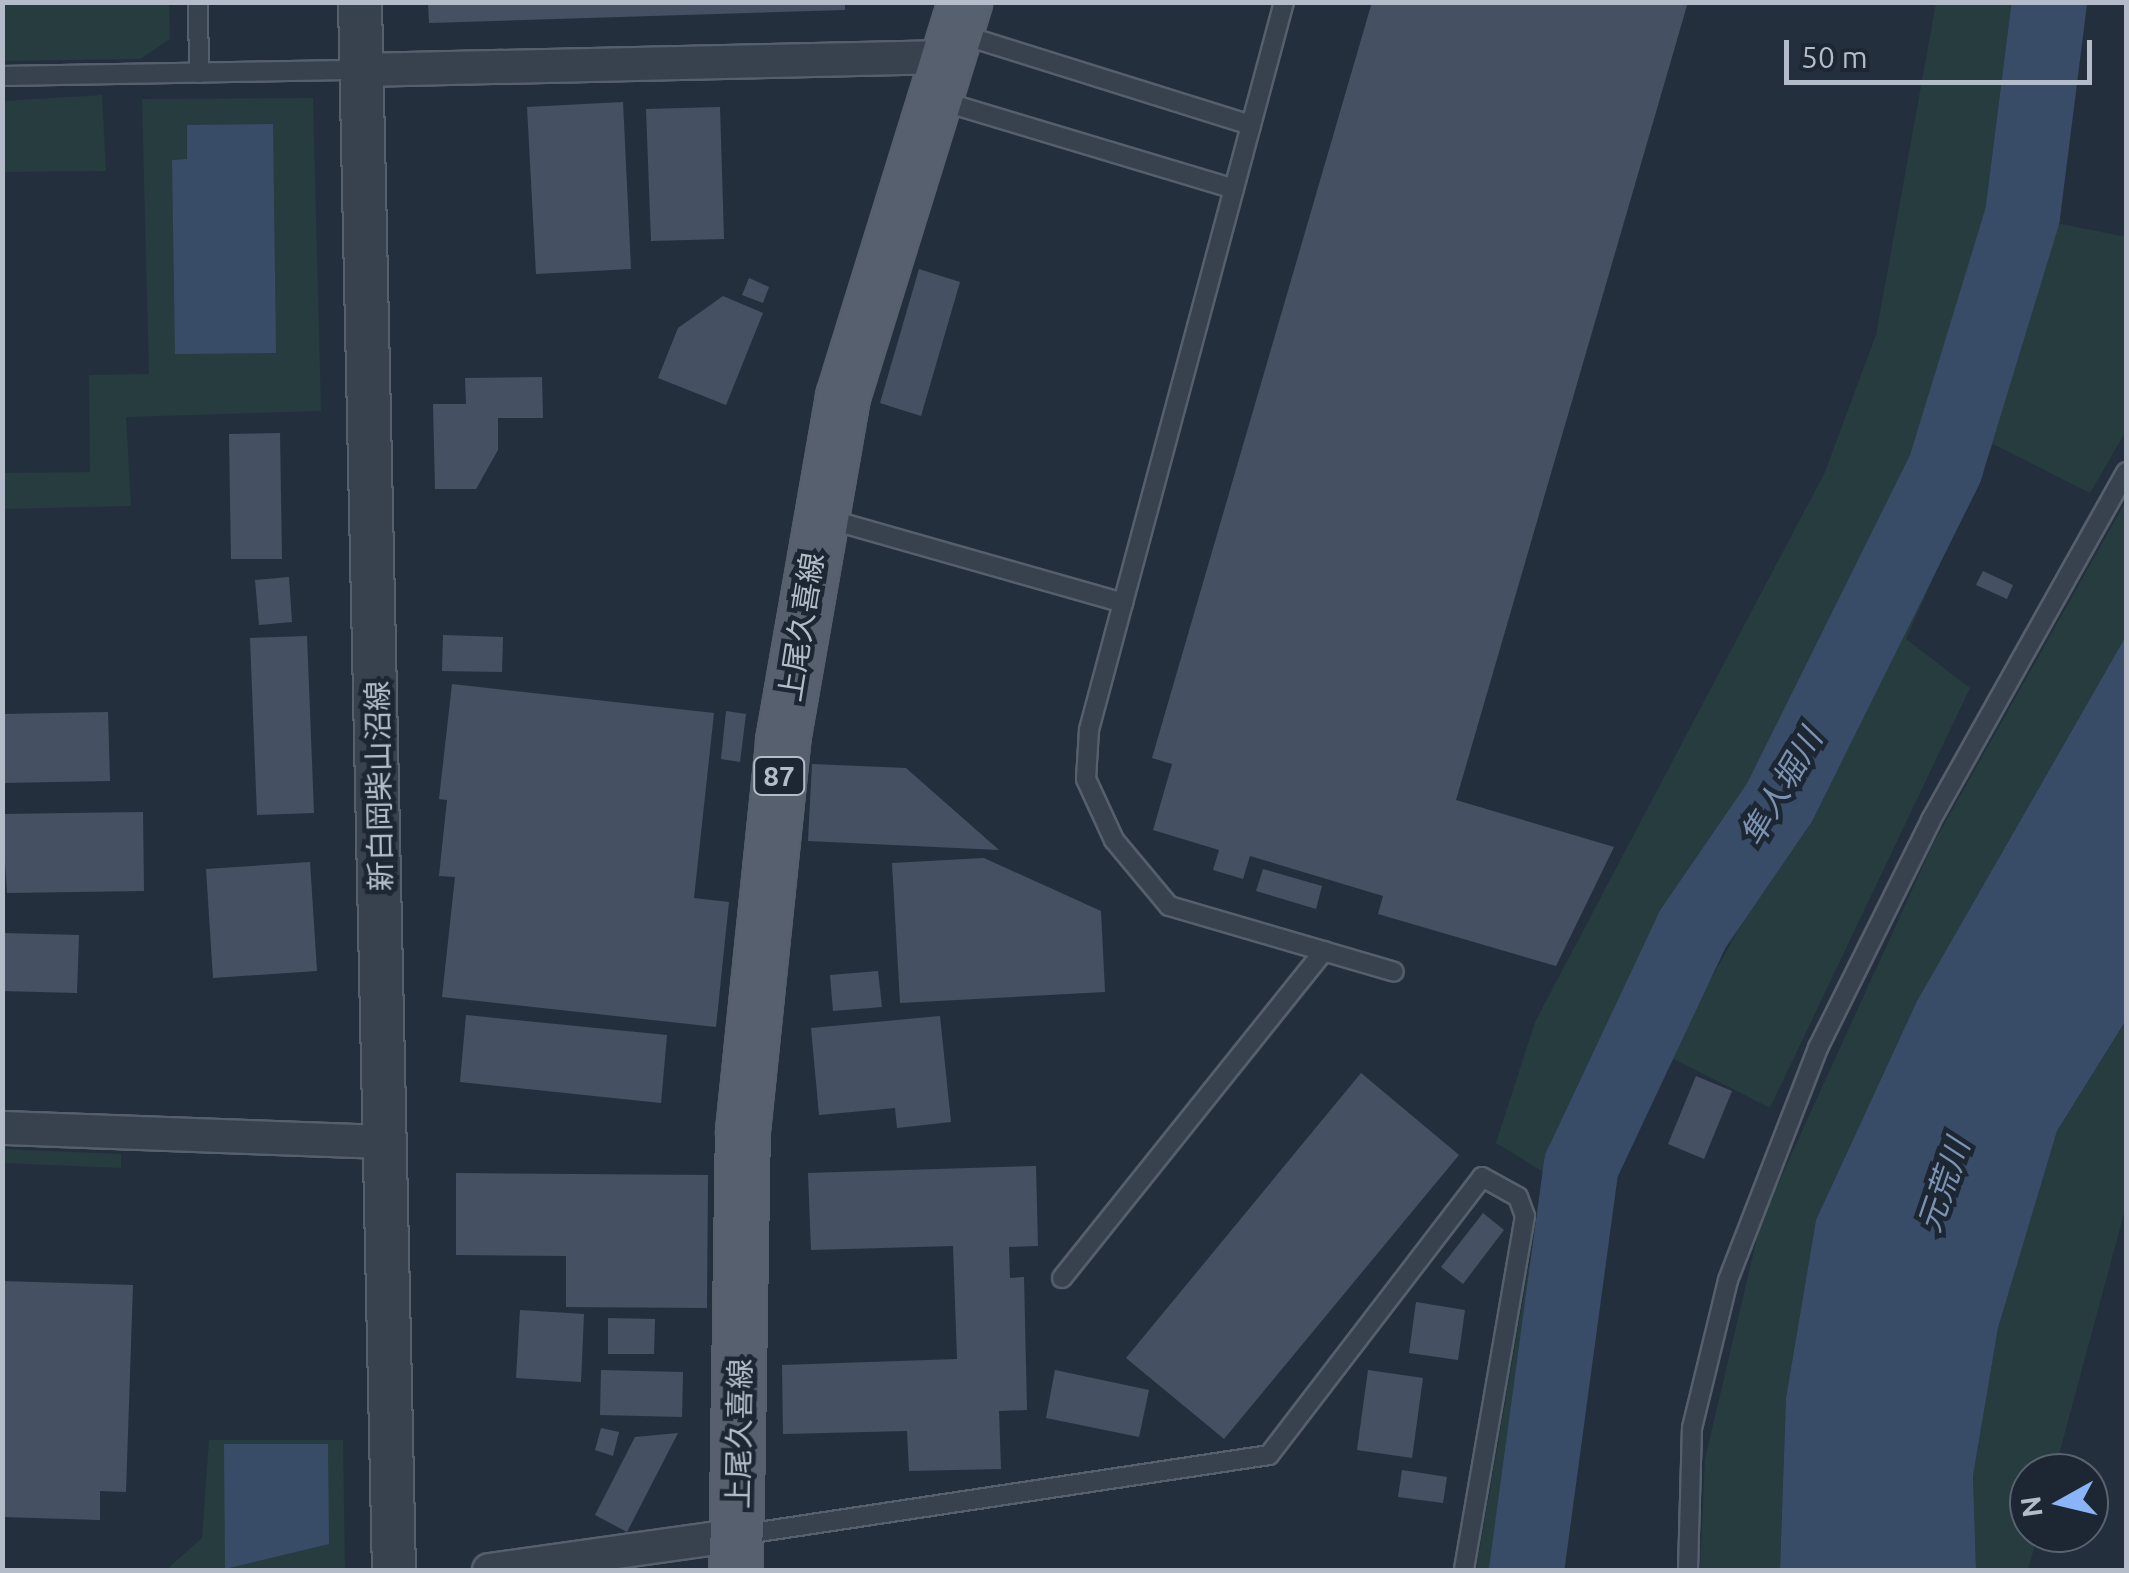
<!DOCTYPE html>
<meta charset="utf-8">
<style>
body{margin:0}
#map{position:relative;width:2129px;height:1573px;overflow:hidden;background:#242f3e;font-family:Ubuntu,"Noto Sans JP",sans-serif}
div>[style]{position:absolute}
.green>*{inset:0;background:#263c3f}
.water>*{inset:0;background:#394c67}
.river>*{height:75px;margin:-37.5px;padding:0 37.5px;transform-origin:37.5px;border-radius:37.5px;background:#394c67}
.building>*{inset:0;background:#455162}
.roads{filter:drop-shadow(2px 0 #565f6c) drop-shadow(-2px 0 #565f6c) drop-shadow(0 2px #565f6c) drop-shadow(0 -2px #565f6c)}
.service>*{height:18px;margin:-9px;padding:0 9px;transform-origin:9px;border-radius:9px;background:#38414e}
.minor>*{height:32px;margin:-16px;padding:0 16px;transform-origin:16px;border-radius:16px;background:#38414e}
.tertiary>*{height:42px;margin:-21px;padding:0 21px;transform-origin:21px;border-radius:21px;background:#38414e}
.primary>*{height:52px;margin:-26px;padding:0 26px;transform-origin:26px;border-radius:26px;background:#56606e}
span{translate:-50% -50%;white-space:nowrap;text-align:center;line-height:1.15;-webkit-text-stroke:9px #1d2633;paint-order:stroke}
.shield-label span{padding:2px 8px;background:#1d2633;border:2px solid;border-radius:8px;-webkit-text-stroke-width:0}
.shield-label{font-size:28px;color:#b4bcc9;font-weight:700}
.street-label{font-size:30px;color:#b4bcc9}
.water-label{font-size:32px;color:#7c92b1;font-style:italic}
.frame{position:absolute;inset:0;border:5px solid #b4bcc9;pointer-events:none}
.north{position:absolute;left:2009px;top:1453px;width:100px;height:100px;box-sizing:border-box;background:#1d2633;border:2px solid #59626f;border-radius:50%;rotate:262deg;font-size:28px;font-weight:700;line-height:40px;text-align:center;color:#b4bcc9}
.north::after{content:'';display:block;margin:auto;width:35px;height:45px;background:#8ab4f8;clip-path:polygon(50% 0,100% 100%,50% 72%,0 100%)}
.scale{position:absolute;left:1784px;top:40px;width:308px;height:45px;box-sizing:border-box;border:5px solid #b4bcc9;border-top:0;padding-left:12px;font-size:30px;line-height:35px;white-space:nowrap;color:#b4bcc9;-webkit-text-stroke:8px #1d2633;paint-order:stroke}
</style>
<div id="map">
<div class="green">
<i style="clip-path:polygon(2px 3px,169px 3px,170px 39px,140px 59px,3px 61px)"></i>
<i style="clip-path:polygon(1936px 3px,2030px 3px,1977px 307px,1926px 465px,1852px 622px,1757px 796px,1667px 922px,1610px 1027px,1557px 1177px,1503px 1570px,1476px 1570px,1545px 1173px,1496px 1143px,1535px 1022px,1825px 472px,1876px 335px)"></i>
<i style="clip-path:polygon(102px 95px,106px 171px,3px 172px,3px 101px)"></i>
<i style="clip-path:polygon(313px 98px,321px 411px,126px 417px,131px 506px,3px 509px,2px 473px,90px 472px,89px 375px,149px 374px,142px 99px)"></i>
<i style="clip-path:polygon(2062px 224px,2126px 237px,2126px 431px,2090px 493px,1993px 444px,1906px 639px,1970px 688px,1770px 1108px,1668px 1056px,1849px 731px,1886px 622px,1985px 423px,2030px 227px)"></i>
<i style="clip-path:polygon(2126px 501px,2126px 636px,1917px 1001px,1816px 1220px,1786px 1398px,1780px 1570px,1700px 1570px,1705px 1459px,1761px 1221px,1933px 844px)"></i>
<i style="clip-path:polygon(2126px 1020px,2126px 1206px,2054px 1473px,2029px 1473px,2029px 1533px,2038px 1533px,2028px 1570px,1976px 1570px,1973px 1476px,1998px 1328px,2057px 1131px)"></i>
<i style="clip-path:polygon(3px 1149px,121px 1154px,121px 1168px,3px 1163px)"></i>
<i style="clip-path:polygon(209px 1440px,343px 1440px,345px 1570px,166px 1570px,202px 1538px)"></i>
</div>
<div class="water">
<i style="clip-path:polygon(273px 124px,276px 353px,175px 354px,172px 160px,187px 159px,187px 125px)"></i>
<i style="clip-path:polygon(2126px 636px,2126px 1020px,2057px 1131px,1998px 1328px,1973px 1476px,1976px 1570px,1780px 1570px,1786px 1398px,1816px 1220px,1917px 1001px)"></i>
<i style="clip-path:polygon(224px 1444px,328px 1444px,329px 1544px,225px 1569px)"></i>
</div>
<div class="river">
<i style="left:1526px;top:1570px;width:409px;rotate:-82.3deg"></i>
<i style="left:1581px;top:1165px;width:261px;rotate:-64.8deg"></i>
<i style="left:1692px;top:929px;width:154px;rotate:-55.6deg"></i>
<i style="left:1779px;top:802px;width:374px;rotate:-63.6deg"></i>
<i style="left:1945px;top:467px;width:264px;rotate:-73deg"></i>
<i style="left:2022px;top:215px;width:215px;rotate:-82.8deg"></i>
</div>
<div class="building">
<i style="clip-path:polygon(845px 2px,845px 10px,429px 23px,428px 3px)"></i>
<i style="clip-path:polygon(1372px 2px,1688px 2px,1456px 800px,1614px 847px,1556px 966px,1378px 914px,1383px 896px,1250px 856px,1243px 879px,1213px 870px,1219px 850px,1153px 830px,1172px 764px,1152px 758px)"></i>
<i style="clip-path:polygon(623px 102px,631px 269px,536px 274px,527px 107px)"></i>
<i style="clip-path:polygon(720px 107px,724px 239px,651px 241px,646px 109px)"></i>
<i style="clip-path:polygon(919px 269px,960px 282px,921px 416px,880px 403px)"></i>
<i style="clip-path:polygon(749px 278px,769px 287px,763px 303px,742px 295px)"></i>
<i style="clip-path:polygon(723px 296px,763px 313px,726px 405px,658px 378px,678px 328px)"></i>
<i style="clip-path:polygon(542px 377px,543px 418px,498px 418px,498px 450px,476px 489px,435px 489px,433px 404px,466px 404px,465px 378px)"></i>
<i style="clip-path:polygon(280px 433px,282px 559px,231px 559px,229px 434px)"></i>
<i style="clip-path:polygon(1983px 571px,2013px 585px,2007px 599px,1976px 585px)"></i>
<i style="clip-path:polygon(289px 577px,292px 622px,259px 625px,255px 580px)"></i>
<i style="clip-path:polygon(443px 635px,503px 637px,502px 672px,442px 671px)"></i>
<i style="clip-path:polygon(307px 636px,314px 813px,257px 815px,250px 638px)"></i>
<i style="clip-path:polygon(452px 684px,714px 713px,694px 898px,729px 902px,716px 1027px,442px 997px,455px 877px,439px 876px,447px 800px,439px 799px)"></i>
<i style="clip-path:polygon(726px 711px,746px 714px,740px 762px,721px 759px)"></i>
<i style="clip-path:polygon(108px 712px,110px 781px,2px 783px,2px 714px)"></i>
<i style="clip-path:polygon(812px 764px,906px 768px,999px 850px,808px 841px)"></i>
<i style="clip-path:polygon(143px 812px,144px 891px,7px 893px,2px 814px)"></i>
<i style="clip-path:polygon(984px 858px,1101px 911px,1105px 992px,900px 1003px,892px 863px)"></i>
<i style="clip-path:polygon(310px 862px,317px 971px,213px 978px,206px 869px)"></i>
<i style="clip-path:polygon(1263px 869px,1322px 886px,1316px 909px,1256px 891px)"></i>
<i style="clip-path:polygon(2px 933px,79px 935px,77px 993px,2px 991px)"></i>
<i style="clip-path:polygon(878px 971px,882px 1007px,833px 1011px,830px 975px)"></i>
<i style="clip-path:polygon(466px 1015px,667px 1035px,661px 1103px,460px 1082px)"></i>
<i style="clip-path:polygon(940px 1016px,951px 1122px,897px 1128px,895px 1108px,819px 1115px,811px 1028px)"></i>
<i style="clip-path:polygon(1361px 1073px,1459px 1155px,1224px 1439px,1126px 1358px)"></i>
<i style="clip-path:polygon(1696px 1076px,1732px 1091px,1704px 1159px,1668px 1144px)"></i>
<i style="clip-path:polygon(1036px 1166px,1038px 1246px,1009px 1247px,1010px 1278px,1024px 1277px,1027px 1410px,999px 1411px,1001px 1469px,909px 1471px,907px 1431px,783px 1434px,782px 1365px,957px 1359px,953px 1246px,811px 1250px,808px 1173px)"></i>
<i style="clip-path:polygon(456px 1173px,708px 1175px,707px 1308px,566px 1307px,566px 1256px,456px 1255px)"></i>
<i style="clip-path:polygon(1483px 1213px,1504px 1230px,1463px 1284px,1441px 1267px)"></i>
<i style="clip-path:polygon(2px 1281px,133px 1285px,126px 1492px,100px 1491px,100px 1520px,2px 1517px)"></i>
<i style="clip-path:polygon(1416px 1302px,1465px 1310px,1458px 1360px,1409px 1353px)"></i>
<i style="clip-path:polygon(520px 1310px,584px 1314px,581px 1382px,516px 1378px)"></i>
<i style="clip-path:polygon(608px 1318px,655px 1319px,654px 1354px,608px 1354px)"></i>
<i style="clip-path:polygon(601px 1370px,683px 1372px,682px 1417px,600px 1415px)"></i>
<i style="clip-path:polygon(1055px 1370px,1149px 1390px,1139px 1437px,1046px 1418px)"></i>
<i style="clip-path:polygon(1368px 1370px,1423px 1378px,1412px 1458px,1357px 1450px)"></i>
<i style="clip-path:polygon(601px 1428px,619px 1432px,613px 1456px,595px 1450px)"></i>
<i style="clip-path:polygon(678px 1433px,627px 1532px,595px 1515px,635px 1437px)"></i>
<i style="clip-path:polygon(1402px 1470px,1447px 1477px,1443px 1503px,1398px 1497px)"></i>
</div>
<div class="roads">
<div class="service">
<i style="left:198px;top:2px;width:71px;rotate:89.2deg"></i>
<i style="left:1284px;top:2px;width:754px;rotate:105deg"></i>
<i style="left:1089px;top:730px;width:49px;rotate:93.5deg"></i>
<i style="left:1086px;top:779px;width:67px;rotate:65.3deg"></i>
<i style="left:1114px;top:840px;width:86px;rotate:50.2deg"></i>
<i style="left:1169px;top:906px;width:234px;rotate:16.3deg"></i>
<i style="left:960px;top:34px;width:305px;rotate:17.4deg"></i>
<i style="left:2px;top:76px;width:359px;rotate:-1deg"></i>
<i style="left:938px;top:100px;width:309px;rotate:16.7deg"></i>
<i style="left:825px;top:518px;width:310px;rotate:15.9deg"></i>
<i style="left:1062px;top:1278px;width:419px;rotate:-51.3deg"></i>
<i style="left:739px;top:1535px;width:536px;rotate:-8.58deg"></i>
<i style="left:1269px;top:1455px;width:350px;rotate:-52.5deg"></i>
<i style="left:1482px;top:1177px;width:41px;rotate:29.1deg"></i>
<i style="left:1518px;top:1197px;width:20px;rotate:70deg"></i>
<i style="left:1525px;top:1216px;width:359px;rotate:99.8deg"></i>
<i style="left:1688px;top:1570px;width:142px;rotate:-88.4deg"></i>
<i style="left:1692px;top:1428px;width:152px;rotate:-76.3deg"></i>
<i style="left:1728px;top:1280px;width:249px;rotate:-68.8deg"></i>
<i style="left:1818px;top:1048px;width:254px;rotate:-63.6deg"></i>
<i style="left:1931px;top:820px;width:399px;rotate:-60.7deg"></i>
</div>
<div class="minor">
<i style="left:362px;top:70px;width:585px;rotate:-1.27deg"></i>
<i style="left:2px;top:1128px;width:386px;rotate:2.1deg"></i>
<i style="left:489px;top:1570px;width:250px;rotate:-8deg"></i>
</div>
<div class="tertiary">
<i style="left:360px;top:2px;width:1568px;rotate:88.76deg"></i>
</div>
<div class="primary">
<i style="left:736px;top:1570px;width:439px;rotate:-89.1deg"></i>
<i style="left:743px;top:1131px;width:392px;rotate:-84.1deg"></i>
<i style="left:783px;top:741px;width:349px;rotate:-80.1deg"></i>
<i style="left:843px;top:397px;width:413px;rotate:-72.8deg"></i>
</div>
</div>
<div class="shield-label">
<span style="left:779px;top:776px">87</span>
</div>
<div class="street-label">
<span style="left:801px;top:627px;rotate:-81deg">上尾久喜線</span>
<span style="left:379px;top:786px;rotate:-91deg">新白岡柴山沼線</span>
<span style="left:739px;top:1434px;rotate:-89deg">上尾久喜線</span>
</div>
<div class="water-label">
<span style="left:1781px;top:787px;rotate:-60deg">隼人堀川</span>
<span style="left:1943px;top:1185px;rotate:-71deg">元荒川</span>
</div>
<div class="frame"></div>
<div class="north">N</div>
<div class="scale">50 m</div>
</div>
